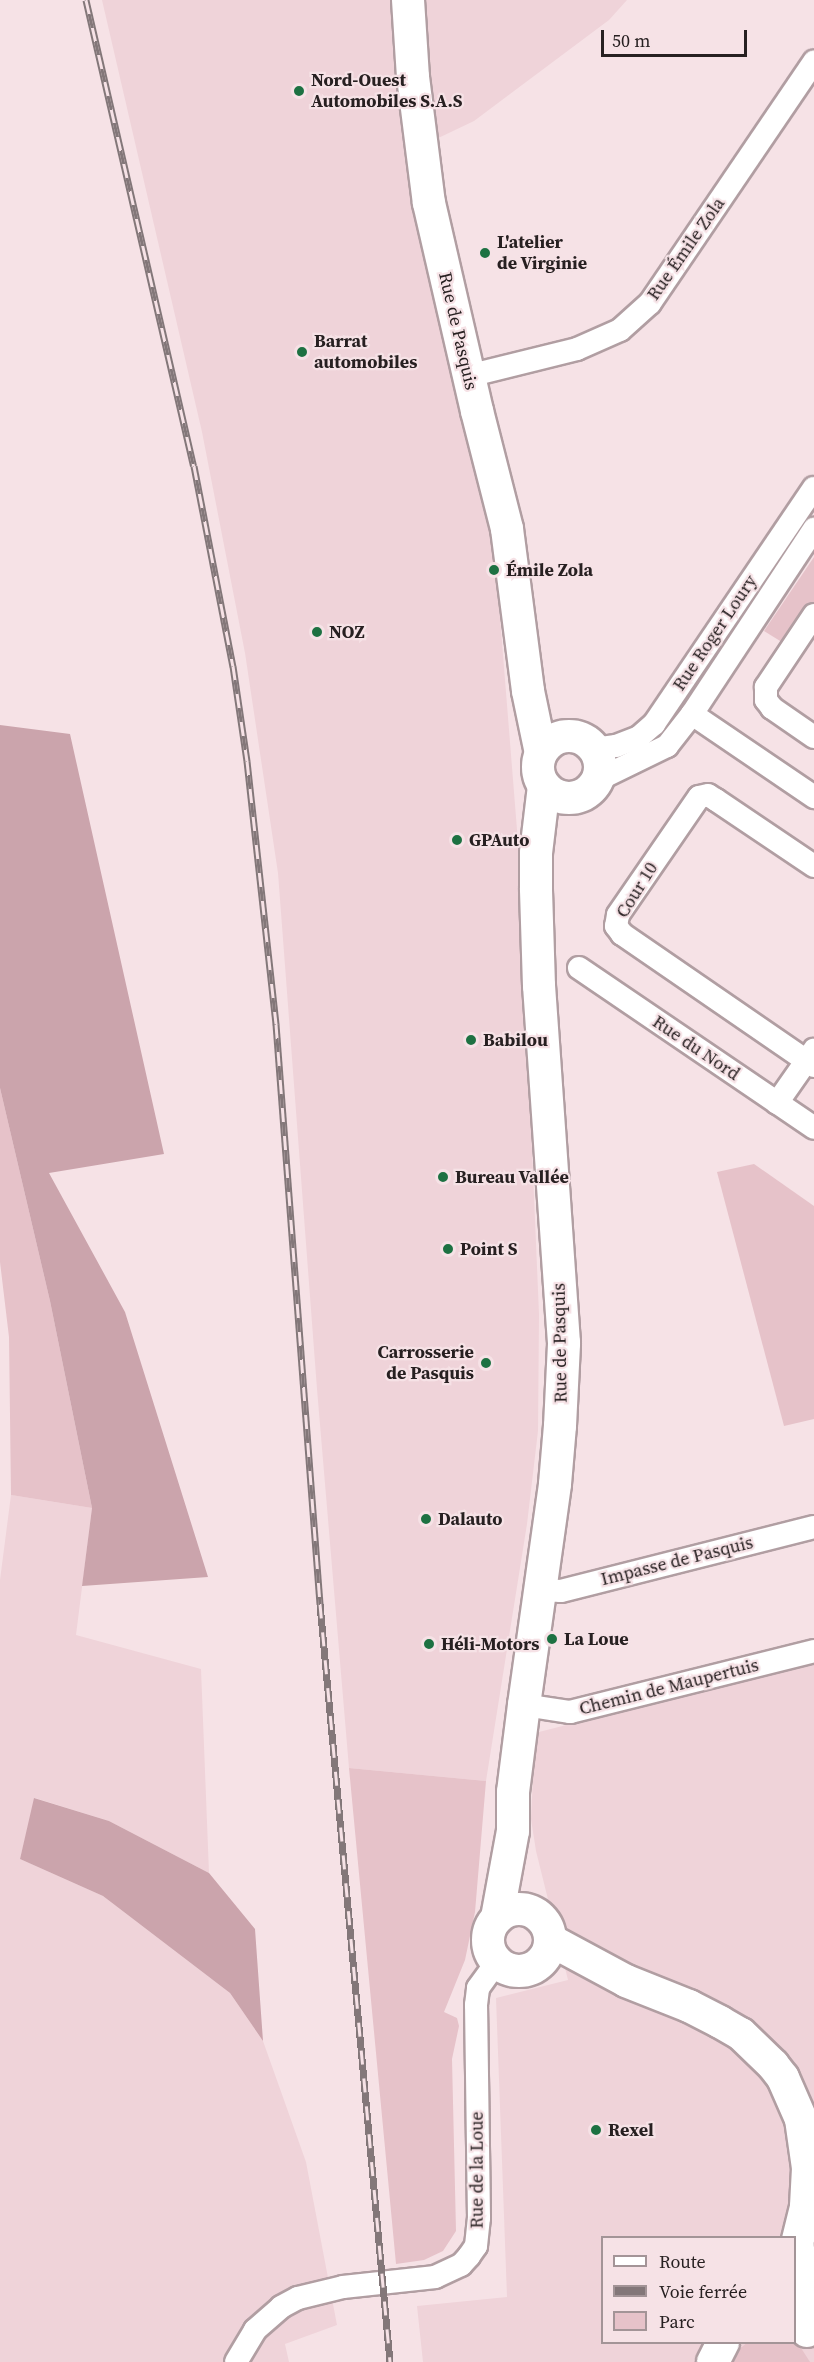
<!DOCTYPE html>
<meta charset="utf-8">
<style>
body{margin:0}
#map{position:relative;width:814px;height:2362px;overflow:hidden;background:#f6e2e6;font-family:"Source Serif 4",serif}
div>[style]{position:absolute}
.built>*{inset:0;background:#efd3d9}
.green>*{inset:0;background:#e6c2c9}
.forest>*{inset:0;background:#cba4ac}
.roads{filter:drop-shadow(2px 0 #b19ea2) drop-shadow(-2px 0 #b19ea2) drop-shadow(0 2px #b19ea2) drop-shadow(0 -2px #b19ea2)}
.street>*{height:22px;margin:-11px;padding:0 11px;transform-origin:11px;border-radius:11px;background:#fff}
.secondary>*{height:32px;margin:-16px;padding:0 16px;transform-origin:16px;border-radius:16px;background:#fff}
.secondary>.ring{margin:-16px;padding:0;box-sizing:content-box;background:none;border:32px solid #fff;border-radius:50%}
.rail>*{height:7px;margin-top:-3.5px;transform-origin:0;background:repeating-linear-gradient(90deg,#f6e2e6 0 14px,#837779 0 28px);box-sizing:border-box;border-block:2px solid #837779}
.dots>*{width:16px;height:16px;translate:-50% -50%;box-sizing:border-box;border:3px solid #f6e2e6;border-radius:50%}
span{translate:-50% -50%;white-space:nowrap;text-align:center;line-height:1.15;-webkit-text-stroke:4.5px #f6e2e6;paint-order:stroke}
.poi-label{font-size:18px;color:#272021;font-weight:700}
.left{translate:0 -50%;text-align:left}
.right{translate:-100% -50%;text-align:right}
.street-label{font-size:18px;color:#272021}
.legend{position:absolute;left:601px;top:2236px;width:195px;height:108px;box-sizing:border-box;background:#f6e2e6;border:2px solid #a39497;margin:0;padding:8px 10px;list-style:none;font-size:18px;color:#272021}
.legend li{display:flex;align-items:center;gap:12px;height:30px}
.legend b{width:30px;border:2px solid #a39497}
.scale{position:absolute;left:601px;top:30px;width:146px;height:27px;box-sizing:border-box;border:3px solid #272021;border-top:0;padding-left:8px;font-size:18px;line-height:21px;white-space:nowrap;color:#272021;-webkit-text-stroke:4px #f6e2e6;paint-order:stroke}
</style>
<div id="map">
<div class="built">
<i style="clip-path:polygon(102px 0,627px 0,609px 20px,474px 121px,409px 152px,450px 363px,495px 555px,520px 867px,539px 1314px,538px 1431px,527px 1524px,486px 1781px,349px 1768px,317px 1389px,278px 873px,245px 653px,202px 432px)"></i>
<i style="clip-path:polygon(11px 1495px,92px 1508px,76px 1635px,201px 1669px,209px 1873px,109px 1821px,35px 1798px,20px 1859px,103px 1896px,230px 1993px,263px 2041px,306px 2162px,337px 2325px,285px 2344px,289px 2362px,0 2362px,0 1580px)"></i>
<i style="clip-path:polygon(evenodd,814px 1662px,814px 2362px,423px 2362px,417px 2306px,507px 2297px,496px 1998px,568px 1980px,536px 1851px,531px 1819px,535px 1733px,814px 1662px,602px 2238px,794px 2238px,794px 2342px,602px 2342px,602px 2238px)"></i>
</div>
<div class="green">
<i style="clip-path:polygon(814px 557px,814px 604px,785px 644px,764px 631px)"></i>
<i style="clip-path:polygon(0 1088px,50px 1301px,92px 1508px,11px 1495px,9px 1337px,0 1262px)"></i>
<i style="clip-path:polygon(754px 1164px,814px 1206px,814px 1419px,784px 1426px,717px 1172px)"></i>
<i style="clip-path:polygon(349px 1768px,486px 1781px,475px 1912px,465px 1960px,444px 2012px,457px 2018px,459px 2026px,452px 2059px,456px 2231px,443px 2251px,424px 2260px,396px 2264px)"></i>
<i style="clip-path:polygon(748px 2342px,793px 2343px,801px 2348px,810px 2362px,732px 2362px,737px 2351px)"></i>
</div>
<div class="forest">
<i style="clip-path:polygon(0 725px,70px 734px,164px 1154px,49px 1173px,125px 1312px,208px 1577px,82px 1586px,92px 1508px,50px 1301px,0 1088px)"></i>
<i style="clip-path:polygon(34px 1798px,109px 1821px,209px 1873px,255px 1929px,263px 2041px,230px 1993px,103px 1896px,20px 1859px)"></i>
</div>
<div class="roads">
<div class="street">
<i style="left:468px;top:376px;width:112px;rotate:-13.9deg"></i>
<i style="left:577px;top:349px;width:47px;rotate:-23.8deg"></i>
<i style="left:620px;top:330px;width:40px;rotate:-42deg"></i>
<i style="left:650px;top:303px;width:292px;rotate:-55.8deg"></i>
<i style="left:814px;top:615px;width:87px;rotate:123.7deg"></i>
<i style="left:766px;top:687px;width:13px;rotate:90deg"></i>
<i style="left:766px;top:700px;width:10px;rotate:53deg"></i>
<i style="left:772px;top:708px;width:51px;rotate:34.6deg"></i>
<i style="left:692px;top:714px;width:148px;rotate:34.2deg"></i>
<i style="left:594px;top:749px;width:22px;rotate:-8deg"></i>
<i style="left:616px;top:746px;width:25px;rotate:-21deg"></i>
<i style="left:639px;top:737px;width:20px;rotate:-41deg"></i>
<i style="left:654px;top:724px;width:285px;rotate:-55.9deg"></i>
<i style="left:597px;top:780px;width:78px;rotate:-25.9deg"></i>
<i style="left:667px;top:746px;width:41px;rotate:-52deg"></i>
<i style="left:692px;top:714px;width:222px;rotate:-56.6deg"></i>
<i style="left:814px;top:866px;width:118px;rotate:-146deg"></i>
<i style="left:716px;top:800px;width:9px;rotate:-148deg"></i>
<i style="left:708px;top:795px;width:9px;rotate:167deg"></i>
<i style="left:699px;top:797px;width:143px;rotate:124.5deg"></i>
<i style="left:618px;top:915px;width:11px;rotate:100deg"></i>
<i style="left:616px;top:926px;width:10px;rotate:53deg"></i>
<i style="left:622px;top:934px;width:233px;rotate:34.5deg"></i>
<i style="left:579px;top:968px;width:284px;rotate:34.2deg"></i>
<i style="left:777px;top:1103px;width:65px;rotate:-55.1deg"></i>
<i style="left:540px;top:1590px;width:21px;rotate:3deg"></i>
<i style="left:561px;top:1591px;width:261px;rotate:-14.2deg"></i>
<i style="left:524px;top:1705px;width:47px;rotate:8.7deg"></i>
<i style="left:570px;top:1712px;width:252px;rotate:-14deg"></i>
<i style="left:236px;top:2362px;width:37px;rotate:-59deg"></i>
<i style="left:255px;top:2330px;width:35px;rotate:-41deg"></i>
<i style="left:281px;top:2307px;width:19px;rotate:-28deg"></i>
<i style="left:298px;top:2298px;width:46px;rotate:-13.7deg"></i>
<i style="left:343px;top:2287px;width:93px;rotate:-6.2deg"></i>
<i style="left:435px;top:2277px;width:29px;rotate:-25deg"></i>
<i style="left:461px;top:2265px;width:12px;rotate:-48deg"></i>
<i style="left:469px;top:2256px;width:12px;rotate:-55deg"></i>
<i style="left:476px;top:2246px;width:28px;rotate:-84deg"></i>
<i style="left:479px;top:2218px;width:213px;rotate:-90.8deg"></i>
<i style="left:476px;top:2005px;width:17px;rotate:-83deg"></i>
<i style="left:478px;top:1988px;width:32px;rotate:-54deg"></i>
</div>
<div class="secondary">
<i style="left:408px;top:0;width:77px;rotate:86.3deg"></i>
<i style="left:413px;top:77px;width:127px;rotate:82.8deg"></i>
<i style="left:429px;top:203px;width:213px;rotate:77deg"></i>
<i style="left:477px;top:411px;width:122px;rotate:75.7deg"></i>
<i style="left:507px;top:529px;width:163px;rotate:82.6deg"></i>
<i style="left:528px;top:691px;width:63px;rotate:78.2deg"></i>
<i class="ring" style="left:538px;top:736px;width:30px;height:30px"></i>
<i class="ring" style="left:488px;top:1909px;width:30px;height:30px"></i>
<i style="left:497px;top:1918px;width:88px;rotate:-79.6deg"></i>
<i style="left:513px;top:1831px;width:39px;rotate:-90deg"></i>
<i style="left:513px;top:1792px;width:88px;rotate:-82.8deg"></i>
<i style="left:524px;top:1705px;width:223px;rotate:-82deg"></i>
<i style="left:555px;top:1484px;width:58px;rotate:-85.1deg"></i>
<i style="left:560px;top:1426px;width:83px;rotate:-87.2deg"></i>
<i style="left:564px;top:1343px;width:358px;rotate:-94deg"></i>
<i style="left:539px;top:986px;width:98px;rotate:-91.8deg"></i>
<i style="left:536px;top:888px;width:35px;rotate:-90deg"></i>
<i style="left:536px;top:853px;width:67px;rotate:-83.2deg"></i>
<i style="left:550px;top:1940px;width:86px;rotate:28.3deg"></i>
<i style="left:626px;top:1981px;width:68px;rotate:21.6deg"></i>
<i style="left:689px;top:2006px;width:35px;rotate:27deg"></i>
<i style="left:720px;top:2022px;width:24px;rotate:30deg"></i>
<i style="left:741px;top:2034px;width:45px;rotate:44.1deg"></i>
<i style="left:773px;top:2065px;width:16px;rotate:52deg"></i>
<i style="left:783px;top:2078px;width:45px;rotate:66.3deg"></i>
<i style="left:801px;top:2119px;width:49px;rotate:81.9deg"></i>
<i style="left:808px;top:2168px;width:39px;rotate:93deg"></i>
<i style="left:806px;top:2207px;width:50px;rotate:103.8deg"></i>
<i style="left:798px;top:2248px;width:62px;rotate:88.2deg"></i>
<i style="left:800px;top:2310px;width:22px;rotate:72deg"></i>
<i style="left:713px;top:2362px;width:22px;rotate:-63deg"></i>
</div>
</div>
<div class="rail">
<i style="left:86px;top:0;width:478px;rotate:77deg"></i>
<i style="left:194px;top:466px;width:204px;rotate:79deg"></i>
<i style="left:233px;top:666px;width:96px;rotate:81.6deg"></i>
<i style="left:247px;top:761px;width:265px;rotate:83.7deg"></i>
<i style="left:276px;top:1024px;width:582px;rotate:85.66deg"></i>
<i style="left:320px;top:1604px;width:761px;rotate:84.72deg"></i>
</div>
<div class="dots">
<i style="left:299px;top:91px;background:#1d7142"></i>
<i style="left:485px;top:253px;background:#1d7142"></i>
<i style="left:302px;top:352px;background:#1d7142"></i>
<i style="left:494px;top:570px;background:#1d7142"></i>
<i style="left:317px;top:632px;background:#1d7142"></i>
<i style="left:457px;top:840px;background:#1d7142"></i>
<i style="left:471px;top:1040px;background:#1d7142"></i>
<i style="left:443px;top:1177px;background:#1d7142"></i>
<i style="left:448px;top:1249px;background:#1d7142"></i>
<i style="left:486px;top:1363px;background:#1d7142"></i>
<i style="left:426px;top:1519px;background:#1d7142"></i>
<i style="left:552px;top:1639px;background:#1d7142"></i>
<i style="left:429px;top:1644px;background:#1d7142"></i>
<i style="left:596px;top:2130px;background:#1d7142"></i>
</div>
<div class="poi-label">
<span class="left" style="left:311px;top:91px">Nord-Ouest<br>Automobiles S.A.S</span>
<span class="left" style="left:497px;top:253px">L'atelier<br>de Virginie</span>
<span class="left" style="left:314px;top:352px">Barrat<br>automobiles</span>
<span class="left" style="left:506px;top:570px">Émile Zola</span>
<span class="left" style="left:329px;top:632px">NOZ</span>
<span class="left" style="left:469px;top:840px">GPAuto</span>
<span class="left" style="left:483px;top:1040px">Babilou</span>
<span class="left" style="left:455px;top:1177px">Bureau Vallée</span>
<span class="left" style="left:460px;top:1249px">Point S</span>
<span class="right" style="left:474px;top:1363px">Carrosserie<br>de Pasquis</span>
<span class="left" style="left:438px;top:1519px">Dalauto</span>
<span class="left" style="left:564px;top:1639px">La Loue</span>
<span class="left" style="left:441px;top:1644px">Héli-Motors</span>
<span class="left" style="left:608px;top:2130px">Rexel</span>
</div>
<div class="street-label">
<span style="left:686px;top:249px;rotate:-55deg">Rue Émile Zola</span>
<span style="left:458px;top:331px;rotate:77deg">Rue de Pasquis</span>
<span style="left:715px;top:633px;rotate:-56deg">Rue Roger Loury</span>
<span style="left:637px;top:890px;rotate:-58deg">Cour 10</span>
<span style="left:696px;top:1048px;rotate:34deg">Rue du Nord</span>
<span style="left:560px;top:1343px;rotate:-91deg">Rue de Pasquis</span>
<span style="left:677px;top:1561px;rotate:-14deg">Impasse de Pasquis</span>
<span style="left:669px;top:1687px;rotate:-14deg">Chemin de Maupertuis</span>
<span style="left:477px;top:2170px;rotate:-90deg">Rue de la Loue</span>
</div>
<ul class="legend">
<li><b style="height:8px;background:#fff"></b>Route</li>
<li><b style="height:8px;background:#837779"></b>Voie ferrée</li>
<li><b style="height:16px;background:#e6c2c9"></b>Parc</li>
</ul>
<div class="scale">50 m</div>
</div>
